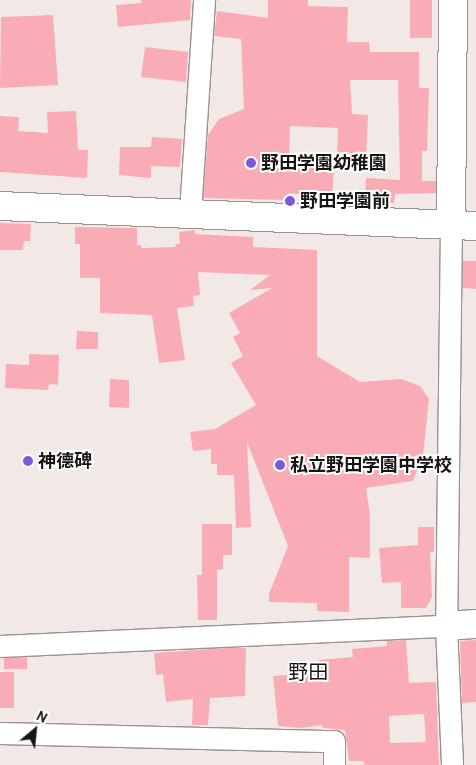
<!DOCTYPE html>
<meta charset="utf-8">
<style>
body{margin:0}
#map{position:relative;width:476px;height:765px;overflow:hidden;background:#f2e9e7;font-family:Cabin,"Noto Sans JP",sans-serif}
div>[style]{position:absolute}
.building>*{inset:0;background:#faacb6}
.roads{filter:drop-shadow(1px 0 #9a9290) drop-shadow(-1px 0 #9a9290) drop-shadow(0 1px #9a9290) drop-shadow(0 -1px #9a9290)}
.minor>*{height:21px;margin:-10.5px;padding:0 10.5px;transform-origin:10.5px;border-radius:10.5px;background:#fff}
.tertiary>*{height:28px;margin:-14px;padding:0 14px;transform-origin:14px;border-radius:14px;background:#fff}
.dots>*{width:14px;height:14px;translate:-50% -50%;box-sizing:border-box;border:2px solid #fff;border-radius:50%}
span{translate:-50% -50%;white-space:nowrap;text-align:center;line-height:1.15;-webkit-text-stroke:4px #fff;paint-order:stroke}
.poi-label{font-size:18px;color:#171413;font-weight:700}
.left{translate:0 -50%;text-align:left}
.quarter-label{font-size:20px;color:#171413}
.north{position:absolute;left:10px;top:705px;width:50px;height:50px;-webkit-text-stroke:4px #fff;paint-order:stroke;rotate:28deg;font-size:14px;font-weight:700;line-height:20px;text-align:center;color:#171413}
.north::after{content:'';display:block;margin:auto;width:18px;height:22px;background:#171413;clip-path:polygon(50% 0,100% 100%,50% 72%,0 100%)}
</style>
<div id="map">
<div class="building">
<i style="clip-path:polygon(141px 0,191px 0,190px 20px,118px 27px,116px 5px,141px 3px)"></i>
<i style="clip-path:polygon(268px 0,308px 0,308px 6px,348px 7px,347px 42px,369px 42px,370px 52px,419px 52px,419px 88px,429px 88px,427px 151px,422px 151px,422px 181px,436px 181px,436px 193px,395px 194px,394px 203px,365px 201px,366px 178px,400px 180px,398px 80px,350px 80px,352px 114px,368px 115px,366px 159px,337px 157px,338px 128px,290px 126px,289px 164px,334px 167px,332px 197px,289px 193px,289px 200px,203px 198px,208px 135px,219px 119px,244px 109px,241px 39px,214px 36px,217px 11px,268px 18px)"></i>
<i style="clip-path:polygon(410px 0,432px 0,432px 38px,410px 38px)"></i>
<i style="clip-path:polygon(53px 15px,58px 85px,0 88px,1px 17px)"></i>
<i style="clip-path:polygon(145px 47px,188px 52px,186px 82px,141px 77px)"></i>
<i style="clip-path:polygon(76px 111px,78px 150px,88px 150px,87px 178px,0 172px,0 116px,19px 117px,18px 131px,48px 133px,47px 112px)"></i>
<i style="clip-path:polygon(152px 137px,182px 139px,180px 167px,151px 166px,151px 178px,119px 175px,120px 147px,151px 147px)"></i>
<i style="clip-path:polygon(0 223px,31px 224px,30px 241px,24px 241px,23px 250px,0 250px)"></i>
<i style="clip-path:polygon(75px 227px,137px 228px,137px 245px,141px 245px,141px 248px,176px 247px,175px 244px,180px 244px,179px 232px,195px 230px,195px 234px,253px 237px,253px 247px,317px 250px,317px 356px,360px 382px,401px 379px,420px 386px,429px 399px,423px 455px,413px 481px,366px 488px,370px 515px,370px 558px,349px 557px,349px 612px,317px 611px,317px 603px,269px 602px,269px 594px,288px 546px,247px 442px,251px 527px,236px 528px,234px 475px,217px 475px,217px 464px,211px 464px,211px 449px,193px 451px,190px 432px,215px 429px,256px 405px,231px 363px,243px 356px,233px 337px,240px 333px,229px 313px,272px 288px,250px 290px,270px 275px,198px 272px,200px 295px,193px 296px,194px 306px,177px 308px,185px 360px,159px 363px,152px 315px,100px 313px,100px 278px,80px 278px,80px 244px,75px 244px)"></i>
<i style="clip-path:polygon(463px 261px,476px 261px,476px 289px,463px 288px)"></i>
<i style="clip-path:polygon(77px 331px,98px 332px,98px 349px,76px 349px)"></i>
<i style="clip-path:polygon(29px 354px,59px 355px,58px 385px,49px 384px,48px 390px,5px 388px,6px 364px,29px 365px)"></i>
<i style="clip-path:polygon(110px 379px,129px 380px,129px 408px,109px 407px)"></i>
<i style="clip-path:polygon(202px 524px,232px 524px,232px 555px,223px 555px,223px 569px,217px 570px,217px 620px,198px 620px,197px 575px,202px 575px)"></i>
<i style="clip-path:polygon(418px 527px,434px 527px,434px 552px,430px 552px,432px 597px,426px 608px,401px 608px,401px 582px,382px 583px,379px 548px,418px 545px)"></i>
<i style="clip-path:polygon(evenodd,406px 640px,409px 683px,436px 682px,439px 765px,364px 765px,364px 761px,349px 761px,345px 730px,323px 728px,322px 725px,301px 728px,278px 726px,273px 676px,320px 673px,319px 660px,353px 657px,352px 649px,387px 646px,387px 641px,406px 640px,424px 714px,426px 742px,390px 743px,389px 716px,424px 714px)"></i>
<i style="clip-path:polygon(476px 640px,476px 702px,462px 703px,460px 641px)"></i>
<i style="clip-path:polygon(224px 648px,246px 648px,245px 696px,210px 698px,208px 725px,192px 725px,193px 699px,166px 702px,163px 674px,156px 675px,154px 653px)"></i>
<i style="clip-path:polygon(27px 657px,27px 669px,4px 669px,4px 658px)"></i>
<i style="clip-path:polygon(0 672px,14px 672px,14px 708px,0 708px)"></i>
</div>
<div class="roads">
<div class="minor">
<i style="left:190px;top:212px;width:212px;rotate:-86.2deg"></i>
<i style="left:451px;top:226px;width:400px;rotate:90.7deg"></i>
<i style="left:446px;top:626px;width:139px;rotate:87.5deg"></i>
<i style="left:0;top:646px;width:446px;rotate:-2.6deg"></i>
<i style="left:0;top:733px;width:334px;rotate:1.4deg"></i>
<i style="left:334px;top:741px;width:24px;rotate:90deg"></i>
</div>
<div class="tertiary">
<i style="left:0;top:206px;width:476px;rotate:2.4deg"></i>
<i style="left:451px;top:226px;width:226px;rotate:-89.5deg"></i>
<i style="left:446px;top:626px;width:30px;rotate:-4deg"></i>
</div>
</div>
<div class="dots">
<i style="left:251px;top:163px;background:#7c5ad4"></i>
<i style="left:290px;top:201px;background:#7c5ad4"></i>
<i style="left:28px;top:461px;background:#7c5ad4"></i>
<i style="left:280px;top:465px;background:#7c5ad4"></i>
</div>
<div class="poi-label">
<span class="left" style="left:261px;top:163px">野田学園幼稚園</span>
<span class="left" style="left:300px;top:201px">野田学園前</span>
<span class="left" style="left:38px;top:461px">神德碑</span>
<span class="left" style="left:290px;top:465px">私立野田学園中学校</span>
</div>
<div class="quarter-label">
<span style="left:308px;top:672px">野田</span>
</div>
<div class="north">N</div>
</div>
